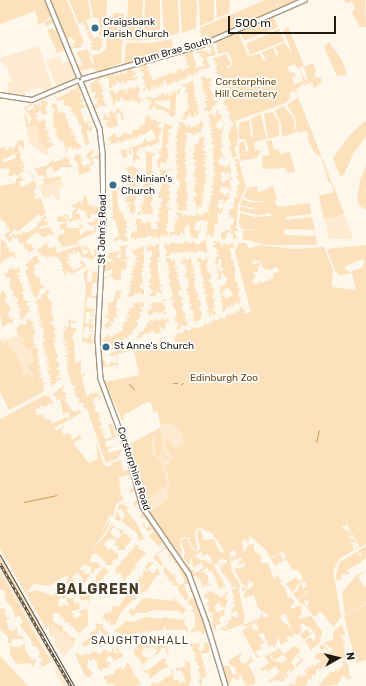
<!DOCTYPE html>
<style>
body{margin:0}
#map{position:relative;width:366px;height:686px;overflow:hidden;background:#fef7ec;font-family:Rubik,sans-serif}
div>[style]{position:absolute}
.built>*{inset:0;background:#fdead0}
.green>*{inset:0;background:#fce1bc}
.stream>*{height:1px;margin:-0.5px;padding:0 0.5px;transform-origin:0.5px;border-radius:0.5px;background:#cb9e5b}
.roads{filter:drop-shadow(1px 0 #a8977f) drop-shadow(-1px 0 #a8977f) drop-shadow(0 1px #a8977f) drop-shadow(0 -1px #a8977f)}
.major>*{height:3.5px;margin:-1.75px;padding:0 1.75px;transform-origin:1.75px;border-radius:1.75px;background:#fff}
.tram>*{height:1px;margin:-0.5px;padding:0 0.5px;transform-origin:0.5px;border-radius:0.5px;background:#4d473d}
.rail>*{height:2.5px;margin-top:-1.25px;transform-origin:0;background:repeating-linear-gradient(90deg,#fff 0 3px,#4d473d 0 6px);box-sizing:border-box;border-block:1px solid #4d473d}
.dots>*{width:11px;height:11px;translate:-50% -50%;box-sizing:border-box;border:2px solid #fff;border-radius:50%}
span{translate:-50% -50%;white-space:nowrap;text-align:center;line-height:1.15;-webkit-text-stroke:3.5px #fff;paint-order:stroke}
.poi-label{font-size:10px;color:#211b11}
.left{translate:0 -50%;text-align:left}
.street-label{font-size:10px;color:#211b11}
.park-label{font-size:10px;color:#6a4b18}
.neighbourhood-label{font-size:11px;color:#4b3c27;letter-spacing:1px}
.district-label{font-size:14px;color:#4b3c27;font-weight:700;letter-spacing:1px}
.north{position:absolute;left:318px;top:638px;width:40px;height:40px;-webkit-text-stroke:3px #fff;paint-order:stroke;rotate:82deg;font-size:11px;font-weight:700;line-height:16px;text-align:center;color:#211b11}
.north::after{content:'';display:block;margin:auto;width:14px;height:18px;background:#211b11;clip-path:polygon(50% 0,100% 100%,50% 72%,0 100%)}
.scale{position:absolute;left:228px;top:16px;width:108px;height:18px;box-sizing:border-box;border:2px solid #211b11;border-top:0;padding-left:5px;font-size:12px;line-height:14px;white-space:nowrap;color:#211b11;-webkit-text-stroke:3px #fff;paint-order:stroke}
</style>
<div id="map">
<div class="built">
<i style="clip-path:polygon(39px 46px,53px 90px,47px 93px,44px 87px,33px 89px,25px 92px,26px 97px,7px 93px,8px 82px,12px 82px,6px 65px,3px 66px,0 58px)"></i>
<i style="clip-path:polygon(59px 56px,62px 64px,70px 61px,76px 76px,74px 80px,57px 88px,46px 61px)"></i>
<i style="clip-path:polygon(38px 126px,40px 139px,50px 153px,45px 155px,29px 143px,26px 127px)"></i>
<i style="clip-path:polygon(61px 179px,64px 186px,59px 188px,60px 198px,57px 200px,53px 194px,44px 199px,39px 185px)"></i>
<i style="clip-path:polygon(336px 193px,348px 224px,353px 239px,329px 239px,320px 196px)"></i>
<i style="clip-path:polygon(18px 334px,21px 339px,28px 337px,34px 363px,28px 365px,37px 384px,0 365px,0 340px,4px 337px,6px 340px)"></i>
<i style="clip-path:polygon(176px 419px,191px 443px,170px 497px,150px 513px,137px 482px,128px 445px)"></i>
<i style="clip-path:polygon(0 562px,43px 637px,75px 686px,63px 686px,55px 672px,57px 669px,0 571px)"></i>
<i style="clip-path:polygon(51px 624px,75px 644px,64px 657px,55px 644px)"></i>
</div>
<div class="green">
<i style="clip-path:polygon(0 0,45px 0,52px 16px,44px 22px,52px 19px,54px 22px,46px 26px,44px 22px,36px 25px,38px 20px,35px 11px,0 24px)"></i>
<i style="clip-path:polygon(51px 0,67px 0,84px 42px,81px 44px,82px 47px,70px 49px,69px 46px,75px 47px,72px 44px,76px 42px,71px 37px,66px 39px)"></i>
<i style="clip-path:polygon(69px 0,88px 0,91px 18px,86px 21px,93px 38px,99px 37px,104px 40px,100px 40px,104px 43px,101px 44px,103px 47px,100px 48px,100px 51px,90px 49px,93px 45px,90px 44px,94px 42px,89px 41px,92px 39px,87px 37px,90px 36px,87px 34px,89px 31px,84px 29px,86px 28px,83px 23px,85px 22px,79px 24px)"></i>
<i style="clip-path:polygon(90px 0,107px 0,106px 19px,102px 20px,102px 24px,105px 25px,102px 27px,105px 28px,102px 29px,104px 31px,102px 32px,104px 34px,102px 37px,98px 34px,99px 19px,93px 17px)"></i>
<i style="clip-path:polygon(128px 0,143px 0,141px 41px,126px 40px)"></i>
<i style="clip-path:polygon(145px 0,160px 0,160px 39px,144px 40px)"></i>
<i style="clip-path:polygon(162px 0,178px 0,179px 33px,164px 38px)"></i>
<i style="clip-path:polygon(180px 0,196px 0,197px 5px,196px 28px,182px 33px)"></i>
<i style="clip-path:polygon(199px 0,214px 0,214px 20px,200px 26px)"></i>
<i style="clip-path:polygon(216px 0,230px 0,229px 13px,217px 18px)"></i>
<i style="clip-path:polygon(265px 0,301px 0,280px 9px,274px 0,279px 10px,202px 42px,200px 28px)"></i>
<i style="clip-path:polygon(344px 0,365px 0,366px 27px,360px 27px,352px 13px,355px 8px,352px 2px,346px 3px)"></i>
<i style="clip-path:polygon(109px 13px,123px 13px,124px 14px,121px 63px,96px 73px,95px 69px,91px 68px,79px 71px,76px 63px,80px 66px,83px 65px,76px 52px,87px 49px,91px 54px,89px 57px,92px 64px,94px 63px,92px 55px,100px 54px,106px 49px,109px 17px,113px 17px,113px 13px)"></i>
<i style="clip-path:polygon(273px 16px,278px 27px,244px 41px,240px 31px)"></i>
<i style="clip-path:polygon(288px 27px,304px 65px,298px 69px,295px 64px,287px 67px,290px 73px,294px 72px,296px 76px,292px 78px,295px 84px,303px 81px,301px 72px,306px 81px,296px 90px,297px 95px,294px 91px,289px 93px,291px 97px,286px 103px,235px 121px,238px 134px,237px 145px,234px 147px,237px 156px,232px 158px,231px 150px,228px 150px,230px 148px,228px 147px,231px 146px,228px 135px,232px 127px,230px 126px,234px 126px,232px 121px,230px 121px,230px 116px,227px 116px,231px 113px,226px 110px,228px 107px,223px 104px,225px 100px,221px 98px,225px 96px,220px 95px,226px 91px,222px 90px,220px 74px,215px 73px,218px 71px,215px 69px,218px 65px,214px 64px,216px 62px,212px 59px,226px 54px,231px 64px,227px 67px,228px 69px,233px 64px,228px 52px,218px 54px,216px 42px,238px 32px,248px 56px,260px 54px,263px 61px,266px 60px,262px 52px,273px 48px,276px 56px,279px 54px,275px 47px,285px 43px,293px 55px,283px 30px)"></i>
<i style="clip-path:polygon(52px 28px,54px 31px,57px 29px,65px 50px,57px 53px,47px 30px)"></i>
<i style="clip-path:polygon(279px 29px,284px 41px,250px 55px,246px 44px)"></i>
<i style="clip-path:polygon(172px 39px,173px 52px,124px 64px,126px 43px,150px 43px)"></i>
<i style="clip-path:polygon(329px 42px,342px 60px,347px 75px,337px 76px,324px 47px)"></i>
<i style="clip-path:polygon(212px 43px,216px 55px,206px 57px,210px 68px,198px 70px,200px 74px,198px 71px,197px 75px,194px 72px,194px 76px,190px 75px,189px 78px,187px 74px,186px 80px,184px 78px,182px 81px,180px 78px,178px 83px,174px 80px,175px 84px,172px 81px,172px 85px,169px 83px,168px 86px,164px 79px,163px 87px,161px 83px,160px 88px,157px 85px,157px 89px,155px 84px,155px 90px,152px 86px,149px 92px,148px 88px,146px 88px,144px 93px,143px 89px,147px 85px,143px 86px,146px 84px,143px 83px,145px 82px,142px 77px,145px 74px,139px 70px,145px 68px,136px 68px,140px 65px,143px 67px,143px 62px,148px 63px,146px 66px,149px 68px,145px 70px,150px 71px,148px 72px,151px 73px,149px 75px,152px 76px,152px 80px,156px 80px,157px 77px,159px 79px,160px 76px,163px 78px,162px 75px,164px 77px,165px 74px,167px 76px,168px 73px,174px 74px,174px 71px,176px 75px,177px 69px,178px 72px,180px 68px,183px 71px,191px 65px,187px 65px,187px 60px,184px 59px,187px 58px,183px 56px,186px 54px,182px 53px,190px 50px,194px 53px,192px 56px,194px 56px,193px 59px,195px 59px,193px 62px,196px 62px,196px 68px,206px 65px,202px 63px,204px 59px,199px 55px,202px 54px,197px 53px,196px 49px,198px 52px,202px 49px,205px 53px,207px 49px,208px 54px,211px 54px,211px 47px,208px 47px)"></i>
<i style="clip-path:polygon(313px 63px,316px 70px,314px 77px,321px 78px,322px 82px,314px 88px,312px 82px,303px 86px,307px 80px,305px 69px,302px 68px)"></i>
<i style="clip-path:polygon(130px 68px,136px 74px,131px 78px,137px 77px,138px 81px,136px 78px,134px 81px,128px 80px,125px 84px,122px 80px,122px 84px,119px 82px,119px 85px,116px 79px,116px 86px,112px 83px,113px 87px,109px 88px,109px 80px,104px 74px,107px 73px,111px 77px,112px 73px,116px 77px,116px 73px,119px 75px,121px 72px,124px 75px)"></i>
<i style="clip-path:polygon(211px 75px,212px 80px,208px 84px,212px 84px,208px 88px,211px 88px,211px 93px,214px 92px,212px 95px,215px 95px,214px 101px,217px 100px,218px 105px,216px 102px,215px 106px,212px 106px,212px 110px,206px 114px,209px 110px,204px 111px,204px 108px,207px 106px,204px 101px,209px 100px,204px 98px,209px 96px,203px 95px,207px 93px,202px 92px,206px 90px,201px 89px,203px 86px,201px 85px,205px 84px,200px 82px,203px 81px,200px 77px,204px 76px,206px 79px,212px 78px)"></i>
<i style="clip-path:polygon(101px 76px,102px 79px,98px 81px,103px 87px,100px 88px,104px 90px,101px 92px,104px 98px,102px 98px,107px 107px,100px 105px,95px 110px,93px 106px,98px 103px,96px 102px,99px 98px,94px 99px,96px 92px,91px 92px,91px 87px,88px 86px)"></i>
<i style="clip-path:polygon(194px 80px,192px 83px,195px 84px,193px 88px,196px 88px,193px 91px,196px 92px,194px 95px,197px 95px,193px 96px,197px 98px,193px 100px,198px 101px,196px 104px,199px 105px,197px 109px,200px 109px,196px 110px,201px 112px,198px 113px,198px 117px,195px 112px,194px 117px,191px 116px,190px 118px,190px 113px,185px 120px,180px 119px,185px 117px,183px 115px,189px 107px,187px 102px,190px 102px,187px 100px,188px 93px,184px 92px,187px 88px,181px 85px,187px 83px,188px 86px,188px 83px)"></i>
<i style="clip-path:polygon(79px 85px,81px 88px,77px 91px,80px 90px,79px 94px,82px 93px,80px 99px,85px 100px,80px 103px,87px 106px,80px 109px,85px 123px,93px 120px,88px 124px,89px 128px,91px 124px,92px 131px,86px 131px,90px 145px,87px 143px,87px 146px,84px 143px,85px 140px,83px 140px,85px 137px,82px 138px,84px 134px,81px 135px,82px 126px,79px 125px,77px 116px,73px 117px,76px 113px,72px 114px,74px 110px,71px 112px,72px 107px,69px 109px,71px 107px,64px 105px,64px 100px,58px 101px,54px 95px,58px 98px,70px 92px,71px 89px,75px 90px)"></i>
<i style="clip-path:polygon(136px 86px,141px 89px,137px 92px,140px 92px,138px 94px,139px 98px,142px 99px,144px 102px,140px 100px,140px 104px,138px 103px,138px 101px,135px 102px,133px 99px,132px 102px,130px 99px,129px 102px,126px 99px,125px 102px,121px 96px,119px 102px,116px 100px,115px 104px,112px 105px,113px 101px,109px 90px,114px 91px,115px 94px,121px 89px,124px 91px,124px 89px,127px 94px,127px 88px,128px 90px,130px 87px,132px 90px,132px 87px,135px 89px)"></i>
<i style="clip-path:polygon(179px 88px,180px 93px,176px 95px,175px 118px,175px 115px,172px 117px,164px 110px,156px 109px,155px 105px,151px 110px,148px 108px,152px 102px,148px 102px,151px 100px,146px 99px,145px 97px,150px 98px,150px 96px,152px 99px,155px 97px,156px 101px,153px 102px,170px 110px,170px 100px,157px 101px,155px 97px,158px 97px,158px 94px,161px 97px,160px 93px,162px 95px,163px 93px,166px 97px,166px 92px,170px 97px,171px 91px,173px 95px,174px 90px,177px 94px)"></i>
<i style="clip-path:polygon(298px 97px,344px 213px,340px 215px,324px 219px,319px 196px,333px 192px,332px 185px,328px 181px,321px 157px,314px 152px,308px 140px,308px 131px,297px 132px,295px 117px,287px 105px)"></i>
<i style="clip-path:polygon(45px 98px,48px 104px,45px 109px,47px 111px,44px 111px,48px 112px,48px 113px,43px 115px,40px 110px,35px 115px,38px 116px,36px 119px,39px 119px,37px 122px,42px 121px,43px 118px,46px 122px,45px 127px,47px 127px,44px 129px,49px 132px,46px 135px,50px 136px,46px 138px,51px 138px,46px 143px,53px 141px,51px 144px,55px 144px,47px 149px,39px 140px,38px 126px,26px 127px,24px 112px,29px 121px,27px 122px,28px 125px,32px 119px,24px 108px,33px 102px,33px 105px,26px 108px,28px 111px,34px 108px,34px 103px,37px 106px,36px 102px,38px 105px,38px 110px,39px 101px,41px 108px,42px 100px,46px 102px)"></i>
<i style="clip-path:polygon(52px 103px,57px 105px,57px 110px,60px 109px,57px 112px,65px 113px,66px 119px,69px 119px,65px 122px,68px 121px,69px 127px,73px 128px,70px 130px,75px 133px,71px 135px,76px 136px,74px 139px,77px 139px,75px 141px,81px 145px,81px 148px,77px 148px,80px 150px,77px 151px,76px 147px,73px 150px,71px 146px,67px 149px,68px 152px,65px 153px,67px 150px,64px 149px,68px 146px,63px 147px,65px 143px,57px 138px,59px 136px,55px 135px,57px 130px,52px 126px,61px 123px,54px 125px,52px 120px,54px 119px,52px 118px,55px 108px,51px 107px)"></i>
<i style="clip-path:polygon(283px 106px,293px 117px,296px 132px,282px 137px,281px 123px,275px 111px)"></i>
<i style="clip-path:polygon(117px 108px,122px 112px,124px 119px,122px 120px,120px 113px,116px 114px,118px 126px,109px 128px,107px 125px,104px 126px,109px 120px,103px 120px,104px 113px,111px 119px,108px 112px,109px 114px,112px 110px,114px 114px)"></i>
<i style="clip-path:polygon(219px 109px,218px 113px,221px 113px,219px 114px,223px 117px,221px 119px,225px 124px,220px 119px,215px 126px,220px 130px,224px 127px,221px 136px,223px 139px,220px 140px,223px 142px,221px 143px,223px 147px,220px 148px,223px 156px,228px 158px,220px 157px,218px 163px,227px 168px,227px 165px,230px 164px,229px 168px,231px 169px,231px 175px,227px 171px,226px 175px,225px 172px,221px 172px,222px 179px,220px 180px,224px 183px,227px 179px,228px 181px,230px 177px,233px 178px,230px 180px,231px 192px,227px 186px,224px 188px,222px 186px,219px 191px,226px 196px,227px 193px,231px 194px,227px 196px,230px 197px,224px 203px,225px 205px,223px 204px,224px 199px,217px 201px,220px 203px,216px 205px,220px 209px,218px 212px,220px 210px,222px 207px,223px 212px,217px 214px,218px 224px,215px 224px,213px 238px,209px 234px,206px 238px,208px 222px,201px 220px,196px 222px,194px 230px,200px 231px,200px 226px,203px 226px,201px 226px,200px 233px,198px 233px,198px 238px,191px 237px,189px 224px,184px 229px,185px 235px,181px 232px,179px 236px,172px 234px,169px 237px,170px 232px,176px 232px,173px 230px,175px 226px,173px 226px,177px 222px,174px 221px,179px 218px,175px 212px,182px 213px,183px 217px,185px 214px,189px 217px,190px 214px,195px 217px,196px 213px,197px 215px,199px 213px,200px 218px,202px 212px,203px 216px,205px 212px,209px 212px,208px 207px,211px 205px,208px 203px,212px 203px,209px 201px,212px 200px,210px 195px,215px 195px,210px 191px,214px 191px,211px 185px,215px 186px,211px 183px,215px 183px,212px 180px,215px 179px,212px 177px,216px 174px,212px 174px,216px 173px,212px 171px,215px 171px,212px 168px,216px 168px,212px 165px,215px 163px,212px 162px,215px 161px,212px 156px,214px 155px,212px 153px,214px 150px,211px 150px,215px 146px,211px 143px,214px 140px,210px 140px,214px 139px,210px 137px,214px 136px,210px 134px,213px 132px,209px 130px,213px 129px,209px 127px,213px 126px,208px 124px,213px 123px,208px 122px,211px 120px,208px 116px,212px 113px,215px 118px,216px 111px)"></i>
<i style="clip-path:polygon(273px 112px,279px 123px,279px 136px,254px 142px,255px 150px,261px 150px,257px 158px,241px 161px,239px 156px,247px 154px,239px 155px,239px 143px,244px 141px,246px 152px,249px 150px,245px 139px,239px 139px,239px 123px,249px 120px,251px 137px,253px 137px,251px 119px,261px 114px,266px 137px,268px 138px,264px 114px)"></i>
<i style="clip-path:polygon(150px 115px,151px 119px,157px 120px,156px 123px,163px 121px,157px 126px,162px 129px,158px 137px,161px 144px,159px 142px,150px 147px,148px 144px,145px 148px,140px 147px,136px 154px,140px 158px,140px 162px,138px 158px,133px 163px,133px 149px,130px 149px,132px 154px,129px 154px,129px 148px,127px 149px,127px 157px,123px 158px,121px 151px,114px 153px,142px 144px,145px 139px,148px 142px,156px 139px,152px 129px,144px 135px,140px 134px,141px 137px,138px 135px,137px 139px,133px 136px,134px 140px,130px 137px,130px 141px,127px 138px,126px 142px,124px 139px,123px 143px,119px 141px,119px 145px,118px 142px,108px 145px,112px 142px,107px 139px,115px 133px,118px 138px,125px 133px,132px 135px,133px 129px,138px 130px,141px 125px,144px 127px,142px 124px,145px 124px,145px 117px)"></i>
<i style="clip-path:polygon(366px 120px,366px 137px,354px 152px,344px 175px,340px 176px,333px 158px,350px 135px)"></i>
<i style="clip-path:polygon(200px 121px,204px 124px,201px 129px,202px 133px,196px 132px,197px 135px,195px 133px,193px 136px,192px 133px,185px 133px,188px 140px,185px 140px,187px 143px,184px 143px,187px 146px,184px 147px,187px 149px,184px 149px,187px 155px,184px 157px,187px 157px,184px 160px,187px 160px,184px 164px,187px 166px,184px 168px,187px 169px,185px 181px,188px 184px,185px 187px,188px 187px,186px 188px,188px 193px,186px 204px,188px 205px,185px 208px,188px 210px,183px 211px,183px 207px,182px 211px,176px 210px,179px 208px,176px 206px,179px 204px,175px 201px,178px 197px,176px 193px,178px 190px,176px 188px,180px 188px,179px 180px,176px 178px,178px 171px,175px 169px,179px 167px,175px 166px,178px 165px,175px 162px,178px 159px,175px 155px,178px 152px,176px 152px,177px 145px,174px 144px,178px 141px,176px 137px,179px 127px,183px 127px,177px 126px,180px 126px,178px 122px,184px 123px,183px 126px,185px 124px,188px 128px,188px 124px,191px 128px,196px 125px,198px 129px,197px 123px,200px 125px)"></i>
<i style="clip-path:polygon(164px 123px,173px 127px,167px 131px,170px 134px,167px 136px,169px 139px,167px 140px,169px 143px,165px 146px,169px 150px,167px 151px,169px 155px,166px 161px,167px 164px,161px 162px,160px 167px,158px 167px,157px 160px,161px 156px,158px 152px,163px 151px,157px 151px,156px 148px,159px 151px,162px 148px)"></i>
<i style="clip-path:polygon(205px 137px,203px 145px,206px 147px,201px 148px,207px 153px,202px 154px,207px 156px,204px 158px,207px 159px,202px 160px,207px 162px,204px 165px,207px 165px,203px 165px,207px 168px,204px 173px,207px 174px,205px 178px,207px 180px,203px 181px,206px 182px,203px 186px,206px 188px,202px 189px,205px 191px,203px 192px,205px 194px,201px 194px,204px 197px,202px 197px,204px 200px,201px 199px,203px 202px,201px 203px,203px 206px,200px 206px,201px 209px,198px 205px,198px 210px,194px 210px,197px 209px,193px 196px,198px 196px,193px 190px,195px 188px,193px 187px,197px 187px,193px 185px,197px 184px,193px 181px,197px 181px,193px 176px,195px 170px,193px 169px,197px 169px,193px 163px,197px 162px,192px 157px,196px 156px,192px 154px,196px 150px,192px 148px,197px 147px,192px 145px,199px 143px,199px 138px)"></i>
<i style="clip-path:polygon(19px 140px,24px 141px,24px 150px,20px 145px,18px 148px,20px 151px,2px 160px,3px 163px,16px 158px,15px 154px,21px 152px,20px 158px,24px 164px,20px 165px,25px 166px,22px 169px,25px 170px,17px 176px,13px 173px,13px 176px,8px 176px,10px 169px,0 168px,0 148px,4px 147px,7px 151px,10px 146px,13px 149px)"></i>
<i style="clip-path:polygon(272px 140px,274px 150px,278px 149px,280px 154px,290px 152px,295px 172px,288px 173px,285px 168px,263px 169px,262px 156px,270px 155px,266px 141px)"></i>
<i style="clip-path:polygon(93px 149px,94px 152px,90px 156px,93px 157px,99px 154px,99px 159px,92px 158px,94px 164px,89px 166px,91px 171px,79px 175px,78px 164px,74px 160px,75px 154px,82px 156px,80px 158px,84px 161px,80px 162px,85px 167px,86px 164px,89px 165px,92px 162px,89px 159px,91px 158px,88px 159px,86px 155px)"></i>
<i style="clip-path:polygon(146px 151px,153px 154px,154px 151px,155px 155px,152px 156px,152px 170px,154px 171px,151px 182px,154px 183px,151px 189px,153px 200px,150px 203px,153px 210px,152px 216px,151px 213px,148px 215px,146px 213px,143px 215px,143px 210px,140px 215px,137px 214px,142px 209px,140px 205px,145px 203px,141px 202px,145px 200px,143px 199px,145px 189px,142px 188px,146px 179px)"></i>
<i style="clip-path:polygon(67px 155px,66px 158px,68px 159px,70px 156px,69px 163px,73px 167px,62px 167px,54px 173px,52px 166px,46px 170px,47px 179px,61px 176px,61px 179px,47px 184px,43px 184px,45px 181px,39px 181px,45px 179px,43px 175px,39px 176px,34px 169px,47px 165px,53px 160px,55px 162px,63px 159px)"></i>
<i style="clip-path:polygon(238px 158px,246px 187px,238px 205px,236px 228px,240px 231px,234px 231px,237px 239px,233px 239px,233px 234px,228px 232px,226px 239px,221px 239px,221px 232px,227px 230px,224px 229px,232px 231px,230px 225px,233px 225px,234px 218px,225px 217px,231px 217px,228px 213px,231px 212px,228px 210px,233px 209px,234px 205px,231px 204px,234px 204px,234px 197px,238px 197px,236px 191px,239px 188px,236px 186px,240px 184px,236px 176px,239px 175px,236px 171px,237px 167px,235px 166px,237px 162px,233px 160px)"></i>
<i style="clip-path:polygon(133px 166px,139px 171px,136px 173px,138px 181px,135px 182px,138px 183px,135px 185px,138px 186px,135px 188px,138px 189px,135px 193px,138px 194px,134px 203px,136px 209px,133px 209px,136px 210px,132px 216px,132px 212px,129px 213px,130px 207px,126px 207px,131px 202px,126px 203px,127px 201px,125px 201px,127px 199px,124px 198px,128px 197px,127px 189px,124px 188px,128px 186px,124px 182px,128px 180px,128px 171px,124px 168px)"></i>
<i style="clip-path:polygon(366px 166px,366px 190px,363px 191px,366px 191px,366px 210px,360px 206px,357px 200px,360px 180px)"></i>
<i style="clip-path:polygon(171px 168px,171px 171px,166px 171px,168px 176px,166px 177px,170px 177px,167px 181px,170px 183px,168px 183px,170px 187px,167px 189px,171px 193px,168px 197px,171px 199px,167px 202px,170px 203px,165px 205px,173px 210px,168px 209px,168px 224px,164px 225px,168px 226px,165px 229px,168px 232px,167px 238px,165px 234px,164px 238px,162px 235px,159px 239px,155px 236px,154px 239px,152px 236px,146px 236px,146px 238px,136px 238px,136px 241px,133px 236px,131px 241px,131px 233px,137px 231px,137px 225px,134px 225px,136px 222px,136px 219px,141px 219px,143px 223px,146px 224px,147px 221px,151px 223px,151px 229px,158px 229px,157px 224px,154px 224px,162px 219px,158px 218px,158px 213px,162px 213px,158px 209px,162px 205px,159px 204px,162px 203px,162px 198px,158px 197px,162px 184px,159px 183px,162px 181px,158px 178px,161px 176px,158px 175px,161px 174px,159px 169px,167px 171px)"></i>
<i style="clip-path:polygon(29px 171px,31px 172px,33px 176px,37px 187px,33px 192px,37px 195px,34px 196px,35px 199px,41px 198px,46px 213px,41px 217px,39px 214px,18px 232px,15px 229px,8px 236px,11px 237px,14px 233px,15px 236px,18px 233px,21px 235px,23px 231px,25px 233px,31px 231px,38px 226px,37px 222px,40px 223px,41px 219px,46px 215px,47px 219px,42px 220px,48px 222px,49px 225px,41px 226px,38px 230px,49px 227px,54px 234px,54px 236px,50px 234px,43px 238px,38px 232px,31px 236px,26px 242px,29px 245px,32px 244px,32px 248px,35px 248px,29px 253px,27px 249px,30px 248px,25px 249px,23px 242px,19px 243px,18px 238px,15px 239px,13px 236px,10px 243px,4px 234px,10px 231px,9px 227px,5px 229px,7px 224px,0 219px,2px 217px,0 218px,0 186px,16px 183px,16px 179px,22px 175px,21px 179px,25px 179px,19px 182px,21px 187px,30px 183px,34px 180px,30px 172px,26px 174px)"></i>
<i style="clip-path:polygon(119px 186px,121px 189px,115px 190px,118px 192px,117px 202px,120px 212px,123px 212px,121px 215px,125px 215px,123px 218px,128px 223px,125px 224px,128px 227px,125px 228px,127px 233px,124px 234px,129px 240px,125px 242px,120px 239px,114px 242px,113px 240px,119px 235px,115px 220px,109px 217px,113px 217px,112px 189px,118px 188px)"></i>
<i style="clip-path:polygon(257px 186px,258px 193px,273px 186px,277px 200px,275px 201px,276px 205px,278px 207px,310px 203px,311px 214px,286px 217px,286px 220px,312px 217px,315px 230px,290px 229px,284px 230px,284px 235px,316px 236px,315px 231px,317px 245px,267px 245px,242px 239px,244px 230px,273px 231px,242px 229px,239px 224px,240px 213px,255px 217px,271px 216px,271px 213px,257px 215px,239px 210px,240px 207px,244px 207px,249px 209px,258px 209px,240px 205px,242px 199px,252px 203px,267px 201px,254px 201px,244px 198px,247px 188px)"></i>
<i style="clip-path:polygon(84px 196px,86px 196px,89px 206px,92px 205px,91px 200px,93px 207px,99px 206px,99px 214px,90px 214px,91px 218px,88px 219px,85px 212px,79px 208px,75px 214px,80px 214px,80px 219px,83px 221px,78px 219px,70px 222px,70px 224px,67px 216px,61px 220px,67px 218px,66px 227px,69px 228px,79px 228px,82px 224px,83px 228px,79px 229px,80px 236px,86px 231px,94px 231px,95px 225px,90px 226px,87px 222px,94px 222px,95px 219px,100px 217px,98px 218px,99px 227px,97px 227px,96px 232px,79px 240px,78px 244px,63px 247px,57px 239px,60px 234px,65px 234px,64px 229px,59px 230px,61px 228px,59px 225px,66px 222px,58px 222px,57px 217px,64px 216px,65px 212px,65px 215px,68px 215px,69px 219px,73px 218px,72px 213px,76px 208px,70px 206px,81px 201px,82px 206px)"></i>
<i style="clip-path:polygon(1px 238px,7px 244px,5px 247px,10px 248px,8px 250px,11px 253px,13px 251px,17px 258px,12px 256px,3px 261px,4px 263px,1px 262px,1px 265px,0 263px)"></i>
<i style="clip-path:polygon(51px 240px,46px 246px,52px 248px,55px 246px,57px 253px,81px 245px,83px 253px,81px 255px,86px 254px,89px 250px,83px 249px,84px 244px,85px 247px,88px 246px,92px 256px,95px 254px,94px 249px,98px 249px,98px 256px,95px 256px,91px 262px,91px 259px,87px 259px,88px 256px,82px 258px,79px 251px,75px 254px,73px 248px,73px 255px,68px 253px,69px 257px,66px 258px,71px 259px,67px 262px,68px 264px,72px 262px,69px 266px,73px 268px,72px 271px,83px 266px,80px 262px,81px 260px,87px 266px,84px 265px,85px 267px,71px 274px,69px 271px,64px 276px,65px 271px,62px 271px,63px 267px,60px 267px,63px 265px,58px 258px,53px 256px,51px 258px,51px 255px,47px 259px,46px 255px,43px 257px,37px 250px)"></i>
<i style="clip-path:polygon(194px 240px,195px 244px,200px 244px,201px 241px,203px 244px,204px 240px,206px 240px,207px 253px,199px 250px,198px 253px,198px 250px,196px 253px,191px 251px,189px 253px,188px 250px,186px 254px,184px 250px,184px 254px,183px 251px,181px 254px,180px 251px,178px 254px,176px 251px,175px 254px,171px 252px,170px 256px,165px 256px,167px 252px,163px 245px,165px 245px,166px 242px,168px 246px,171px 243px,183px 244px,185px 241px,191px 244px)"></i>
<i style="clip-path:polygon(213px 241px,220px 242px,222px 247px,224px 243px,228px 245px,234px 243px,233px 248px,228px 249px,231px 252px,231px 260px,234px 260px,233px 266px,235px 266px,235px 282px,238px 281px,237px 289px,240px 288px,238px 297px,241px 296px,239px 299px,242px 300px,239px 301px,240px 305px,236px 302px,235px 306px,234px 303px,233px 307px,231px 304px,230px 308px,226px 306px,226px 310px,222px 312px,223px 305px,221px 305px,223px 302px,220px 302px,223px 299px,219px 296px,223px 295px,226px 299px,233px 295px,229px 288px,224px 289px,223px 293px,219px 294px,221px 287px,218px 287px,226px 285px,225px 282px,228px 280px,221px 272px,221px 279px,217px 280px,219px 273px,216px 273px,219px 270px,216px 271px,218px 269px,215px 267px,218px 267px,221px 272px,224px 269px,221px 267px,221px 259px,218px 259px,219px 264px,215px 265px,216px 257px,220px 256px,216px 253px,219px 252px,213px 246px,216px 244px)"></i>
<i style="clip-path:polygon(159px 243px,159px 248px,157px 249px,159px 249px,160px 257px,157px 259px,160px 262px,157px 262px,158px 270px,160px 284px,163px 286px,159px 287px,164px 296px,159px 292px,156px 293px,156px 296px,149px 296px,153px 291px,148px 286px,152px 284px,149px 282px,152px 275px,149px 272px,152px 270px,149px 268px,151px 260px,149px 258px,152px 257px,152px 251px,146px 250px,147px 244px,149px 249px,150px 244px,154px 247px)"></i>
<i style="clip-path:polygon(evenodd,239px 243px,246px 243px,249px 249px,258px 245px,295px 249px,324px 247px,333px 270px,332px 287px,356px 290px,352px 273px,340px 276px,334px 269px,327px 249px,366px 245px,366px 544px,360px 548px,342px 515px,347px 525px,342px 527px,343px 529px,351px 532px,352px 536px,347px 537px,354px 539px,356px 543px,350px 542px,352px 545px,356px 544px,352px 546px,354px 550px,357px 546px,358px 548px,339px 559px,333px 571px,341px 617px,333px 627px,322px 613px,320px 612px,314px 617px,307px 608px,309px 601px,304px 600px,306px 607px,298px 601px,309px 591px,305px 591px,306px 593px,298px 600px,293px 594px,297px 591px,301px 583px,303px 589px,307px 586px,305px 581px,298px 584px,293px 593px,286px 584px,295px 577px,299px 581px,303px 579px,299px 571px,295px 569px,293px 571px,286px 559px,275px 566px,271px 559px,280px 553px,282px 559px,286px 558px,284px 553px,281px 552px,270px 558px,266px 550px,250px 536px,248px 543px,245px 539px,242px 541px,244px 552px,248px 545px,253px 544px,255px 552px,261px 555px,261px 563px,268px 563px,273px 577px,275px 579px,277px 575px,279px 578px,282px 582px,279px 584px,284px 586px,288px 598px,292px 598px,295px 602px,290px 607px,292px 609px,300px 605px,307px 611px,300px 606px,302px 612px,298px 619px,311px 616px,322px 631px,322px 636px,319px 638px,321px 641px,311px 650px,305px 641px,310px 637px,314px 642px,316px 635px,313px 632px,304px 640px,300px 635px,307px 629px,310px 634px,313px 630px,302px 623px,300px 626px,302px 632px,297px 635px,293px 633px,285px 613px,280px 616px,282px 622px,288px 625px,294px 635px,293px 637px,286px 636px,288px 641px,281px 645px,278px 637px,275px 648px,272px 645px,269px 647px,263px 632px,258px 635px,268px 647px,264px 643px,260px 645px,262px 649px,255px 651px,258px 656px,261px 656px,257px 658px,242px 631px,253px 624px,252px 629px,258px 631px,259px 627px,255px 624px,259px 621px,248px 626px,240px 626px,259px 619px,261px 613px,264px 618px,269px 616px,258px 608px,254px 595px,243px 598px,247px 589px,242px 592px,243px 587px,250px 589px,254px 584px,249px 580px,248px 587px,242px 584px,234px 569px,244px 567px,245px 562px,236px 566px,242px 559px,239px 557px,237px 561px,234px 558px,232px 563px,230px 557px,234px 557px,236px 554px,235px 550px,229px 553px,232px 571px,240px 585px,239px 591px,245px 618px,243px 624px,224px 631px,221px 629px,222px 627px,227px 629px,225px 625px,229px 624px,227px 621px,232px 619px,230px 614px,236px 618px,239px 614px,235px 610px,234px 613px,231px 612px,236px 604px,232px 604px,235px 600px,232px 599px,234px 598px,231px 589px,238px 588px,234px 585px,235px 587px,231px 587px,231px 582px,227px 581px,230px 578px,226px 579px,226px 576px,221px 572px,220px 565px,225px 569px,222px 564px,227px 563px,227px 560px,224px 560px,223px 557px,222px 560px,218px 559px,219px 563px,213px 564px,226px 587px,222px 586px,223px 590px,218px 587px,216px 579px,214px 579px,216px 577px,211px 572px,213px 569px,209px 572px,207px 567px,201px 572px,207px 573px,204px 575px,208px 575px,208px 584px,213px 585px,207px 586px,204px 584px,205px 587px,203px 588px,200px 580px,196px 576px,192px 577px,185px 563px,196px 573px,204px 567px,201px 562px,193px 568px,192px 558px,195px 556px,196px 561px,196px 556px,201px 561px,204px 559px,210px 564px,213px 561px,207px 554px,203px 556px,202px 551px,191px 558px,189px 565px,183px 558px,185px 553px,181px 540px,187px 538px,193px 550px,198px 551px,200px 547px,197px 533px,200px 529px,204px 540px,214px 539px,219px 551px,222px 553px,224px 551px,212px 533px,200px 528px,195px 532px,197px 550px,194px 549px,188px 537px,180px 538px,182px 557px,147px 509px,150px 500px,154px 510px,170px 497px,167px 492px,170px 481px,165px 466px,170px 463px,166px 457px,162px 458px,163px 461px,162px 457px,164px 452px,170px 461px,174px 458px,167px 449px,165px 440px,170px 442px,175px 449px,183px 444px,183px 436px,177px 427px,169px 423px,161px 426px,157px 411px,154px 412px,151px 403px,147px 402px,124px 415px,123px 422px,105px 382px,139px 375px,134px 350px,117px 354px,118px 365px,105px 367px,101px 365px,101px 356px,108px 355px,103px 357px,106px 365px,110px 365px,110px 362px,117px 363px,116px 355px,110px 356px,109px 354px,126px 346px,130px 350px,130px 344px,138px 342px,139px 347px,140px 343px,154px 344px,153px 341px,158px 343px,162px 339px,164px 343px,167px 338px,168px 342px,173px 344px,175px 342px,174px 335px,176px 337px,177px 333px,180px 334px,180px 332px,182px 334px,185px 329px,191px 331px,191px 327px,196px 329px,196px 326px,197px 328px,204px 326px,204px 323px,208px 325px,209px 322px,211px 324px,211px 320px,213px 323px,214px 319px,218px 321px,217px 318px,218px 321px,220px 317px,224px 319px,228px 313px,229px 316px,231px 313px,235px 315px,233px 312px,237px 313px,236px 310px,240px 312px,239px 308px,244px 306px,242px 308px,245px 310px,244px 314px,251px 312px,235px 252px,239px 243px,362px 259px,365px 261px,362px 268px,349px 272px,344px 267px,362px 259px,239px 243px,252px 260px,254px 262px,255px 260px,259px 261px,262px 263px,262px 268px,270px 270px,277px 267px,279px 272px,274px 273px,273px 278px,262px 283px,260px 281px,256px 285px,252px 282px,256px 276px,252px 272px,257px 272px,259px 269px,256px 267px,261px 266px,260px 262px,252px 265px,252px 260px)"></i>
<i style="clip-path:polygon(128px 245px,125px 250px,126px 257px,129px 259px,119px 260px,127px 262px,126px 269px,121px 270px,121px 280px,115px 280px,110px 275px,106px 279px,103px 278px,112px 274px,112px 270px,103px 271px,106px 270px,103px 270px,104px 262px,115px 261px,107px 258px,108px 253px,120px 251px,116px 258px,121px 258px,120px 246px)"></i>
<i style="clip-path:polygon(144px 246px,144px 253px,138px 254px,144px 254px,144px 263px,142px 264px,144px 268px,141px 268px,144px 271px,141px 273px,143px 281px,140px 285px,143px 286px,138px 286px,144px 290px,144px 295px,138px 292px,138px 295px,135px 293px,134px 296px,127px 297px,131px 288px,128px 285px,132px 284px,129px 282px,133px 280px,130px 278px,134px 277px,130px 274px,134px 273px,131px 270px,135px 269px,132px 267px,136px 265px,134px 262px,138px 262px,135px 258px,139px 257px,133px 254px,132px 247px,134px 251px)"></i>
<i style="clip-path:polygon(36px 255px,40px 262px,33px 266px,35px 268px,33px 272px,36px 277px,38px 276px,37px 277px,41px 280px,39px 282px,45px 288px,40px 289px,38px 296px,34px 299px,35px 297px,32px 295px,34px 294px,30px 289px,33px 286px,29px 287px,31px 284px,28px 284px,29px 281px,25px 271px,29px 269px,25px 265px)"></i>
<i style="clip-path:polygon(206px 256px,208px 260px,210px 257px,206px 264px,208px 272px,211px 272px,207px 273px,212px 275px,209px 281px,213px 286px,209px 287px,214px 288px,212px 299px,215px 299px,213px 305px,216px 305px,214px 308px,217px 308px,212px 309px,217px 314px,213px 315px,211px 312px,211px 316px,207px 317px,210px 315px,207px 312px,209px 311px,205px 297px,209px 296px,203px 293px,206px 290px,202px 287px,206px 285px,202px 285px,204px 280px,200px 271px,202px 269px,199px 268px,201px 266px,199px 266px,201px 263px,196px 260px,201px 257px,201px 260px,206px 260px)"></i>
<i style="clip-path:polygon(181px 257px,188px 260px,191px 257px,191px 261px,193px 262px,190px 264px,194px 264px,191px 265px,194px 267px,192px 269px,195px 270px,189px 273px,195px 272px,192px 273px,195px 274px,193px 278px,196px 278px,194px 286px,199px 296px,197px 299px,200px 300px,201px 307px,198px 307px,202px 313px,200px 319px,202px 319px,198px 321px,197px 319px,197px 321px,192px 323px,195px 321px,191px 319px,195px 319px,193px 316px,194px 311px,189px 308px,192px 304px,189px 304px,190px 295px,187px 295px,188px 291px,186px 290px,189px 286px,187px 277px,184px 278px,186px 273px,183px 273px,188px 272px,185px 269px,188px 268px,185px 267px,185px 263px,180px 264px,184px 260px)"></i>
<i style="clip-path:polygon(165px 258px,170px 258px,171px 261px,175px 259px,175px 267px,178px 268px,175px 272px,179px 272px,177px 275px,179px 276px,176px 279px,180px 279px,178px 280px,181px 289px,177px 294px,183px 298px,180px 303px,184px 303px,181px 309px,186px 315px,184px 318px,187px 318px,184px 321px,188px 321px,188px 323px,186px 322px,188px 325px,184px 326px,181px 324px,181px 328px,176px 330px,179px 324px,174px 320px,177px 313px,172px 304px,176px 300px,171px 300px,173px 293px,170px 291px,172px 291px,169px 283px,171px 281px,168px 278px,170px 271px,167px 271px,169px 268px,166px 268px,169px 267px)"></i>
<i style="clip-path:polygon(12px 267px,16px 270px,18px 267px,20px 272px,16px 274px,20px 276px,18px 279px,21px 279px,19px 281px,23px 285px,21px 288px,24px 289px,21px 294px,24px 294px,23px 300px,29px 302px,25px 304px,30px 307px,28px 310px,32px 312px,28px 312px,21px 321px,19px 311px,21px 310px,17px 305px,20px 304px,17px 304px,18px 299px,12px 295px,14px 294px,9px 286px,11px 285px,8px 283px,11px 282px,10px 277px,6px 278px,4px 273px,8px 273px,9px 268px,11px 270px)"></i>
<i style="clip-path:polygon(88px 269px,87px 283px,92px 281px,92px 271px,97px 272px,96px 283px,93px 283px,91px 292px,92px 296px,98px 296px,97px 299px,87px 297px,86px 308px,96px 309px,98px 305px,97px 310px,92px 311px,92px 315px,95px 317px,91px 317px,90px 312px,86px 312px,85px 323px,89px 324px,90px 319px,95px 319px,92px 320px,91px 324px,94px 325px,91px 330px,94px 332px,90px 332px,89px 327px,85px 326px,83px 335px,84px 338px,88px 339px,90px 334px,94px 334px,91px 335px,91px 340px,94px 341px,91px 344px,83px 341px,82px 344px,86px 286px,83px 273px)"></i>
<i style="clip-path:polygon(5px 289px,3px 291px,7px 297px,4px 299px,11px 309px,8px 314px,10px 319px,14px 318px,12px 324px,9px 322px,3px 328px,0 315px,0 295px,2px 291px)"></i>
<i style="clip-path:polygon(48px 289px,50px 292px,47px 293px,48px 298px,51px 299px,49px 300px,52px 302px,51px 313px,54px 319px,50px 323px,55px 326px,53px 327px,56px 329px,53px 333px,56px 333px,53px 334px,57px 336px,52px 339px,57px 339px,53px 342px,57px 343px,53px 343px,58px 357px,55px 360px,60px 364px,56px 370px,60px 370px,59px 375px,62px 375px,55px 378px,62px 378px,60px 380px,63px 381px,58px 380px,51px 388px,53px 386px,50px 383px,53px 380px,48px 380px,52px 377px,47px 376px,52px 375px,47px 373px,49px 372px,46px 370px,51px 369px,46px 367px,50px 366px,45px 364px,50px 363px,45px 361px,50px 359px,44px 358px,49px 357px,44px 355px,47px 354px,43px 352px,47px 351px,43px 349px,45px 347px,42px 346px,45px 345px,42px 344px,45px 341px,42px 341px,47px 340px,41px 338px,45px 337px,43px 337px,44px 328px,39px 326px,43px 325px,39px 323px,44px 322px,39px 321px,41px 318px,38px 317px,41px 316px,38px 315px,41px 312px,37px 313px,40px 309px,37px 310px,38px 304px,35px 303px,38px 299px,42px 300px,41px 296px)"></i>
<i style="clip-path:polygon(117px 290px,122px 292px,119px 295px,121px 298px,117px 299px,116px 308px,120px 310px,116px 311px,117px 318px,113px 318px,114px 322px,110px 322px,112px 325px,106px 329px,104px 325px,110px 320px,104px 316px,109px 315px,107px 309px,112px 309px,108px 308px,108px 303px,113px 302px)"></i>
<i style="clip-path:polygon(163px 299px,166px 299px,163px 302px,166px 311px,163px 311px,167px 314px,163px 314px,162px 311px,159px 314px,158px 311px,156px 314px,155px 311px,150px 316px,147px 312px,154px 306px,149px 306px,152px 303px,149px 302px,162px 303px)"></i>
<i style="clip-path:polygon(143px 300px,144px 307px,139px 307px,143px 311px,139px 313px,141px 316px,136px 321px,139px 325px,135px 327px,131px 335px,128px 335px,129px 339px,125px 337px,120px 343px,118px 339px,119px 348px,101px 353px,102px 346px,105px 350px,107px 347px,112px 348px,112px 344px,102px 341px,100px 334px,103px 340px,108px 334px,110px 337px,110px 335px,111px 337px,115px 335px,113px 332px,116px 334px,120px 332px,123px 329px,121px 326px,124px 327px,123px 322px,128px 321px,125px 317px,129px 318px,130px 315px,126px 314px,130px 311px,128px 308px,133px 308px,134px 301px,136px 304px,138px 301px,141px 304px)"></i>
<i style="clip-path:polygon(31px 317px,29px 320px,34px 322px,31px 325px,35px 325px,31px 326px,35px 327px,32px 330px,35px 330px,34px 333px,36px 333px,32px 337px,35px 338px,33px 340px,35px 343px,33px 344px,38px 345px,31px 347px,38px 348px,35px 349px,39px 350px,36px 355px,40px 356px,37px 357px,40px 362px,37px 363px,41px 367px,37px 368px,42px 370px,37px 371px,42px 372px,39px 374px,43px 375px,38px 377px,43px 378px,41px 379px,44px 381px,40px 382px,45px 383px,43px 386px,45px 387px,43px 388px,46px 390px,42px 390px,43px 392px,9px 410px,0 392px,0 341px,3px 345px,6px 342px,16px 355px,23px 368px,23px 376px,28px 373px,34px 381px,28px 365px,34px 363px,31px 349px,27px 350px,22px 342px,26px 341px,25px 338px,21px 339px,16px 329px,21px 324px,26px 325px,27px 320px)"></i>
<i style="clip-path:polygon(165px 317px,166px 320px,168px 317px,169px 321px,166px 322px,164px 331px,159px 325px,161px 333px,155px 334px,154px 331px,150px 331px,151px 334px,149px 332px,148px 334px,142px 334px,142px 337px,136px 339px,140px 332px,144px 331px,144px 327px,147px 328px,146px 324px,149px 323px,147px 321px,150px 322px,148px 318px,154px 322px,157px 318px,159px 322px,159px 318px,160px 321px,162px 318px,165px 321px)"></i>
<i style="clip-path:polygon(71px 319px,71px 322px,74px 320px,76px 323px,70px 323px,71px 328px,77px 328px,71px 339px,74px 340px,75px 363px,81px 361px,81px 375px,86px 373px,82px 377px,87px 397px,90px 394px,99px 393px,101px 389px,103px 392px,98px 394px,101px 398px,104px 396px,98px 400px,99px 397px,95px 397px,94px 401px,89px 398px,94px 402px,93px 406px,97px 405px,94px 411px,100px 413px,98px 415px,101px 417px,98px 419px,102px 424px,99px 428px,105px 430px,101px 432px,106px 434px,103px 436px,106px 439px,112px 437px,108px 424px,112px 424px,114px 429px,116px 437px,105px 442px,106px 447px,116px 446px,108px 449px,108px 453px,123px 449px,117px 459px,106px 463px,87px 409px,83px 407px,84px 403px,77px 403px,80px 399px,76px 397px,74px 388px,77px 385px,73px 386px,70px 382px,76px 380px,70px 382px,72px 380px,69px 379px,71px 377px,68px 377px,69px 371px,66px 371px,69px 365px,66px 366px,68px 363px,65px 363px,70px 359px,65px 360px,69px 357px,64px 357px,69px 353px,64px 352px,69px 351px,65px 349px,68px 346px,63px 346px,67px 342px,62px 341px,66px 339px,62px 337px,65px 334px,62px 333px,67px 329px,63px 327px,69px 326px,68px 320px)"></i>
<i style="clip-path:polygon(65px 384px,62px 391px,68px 394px,61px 397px,66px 396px,65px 400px,72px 411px,77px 412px,79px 409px,80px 412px,84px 411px,69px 420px,70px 412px,63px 414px,60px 399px,56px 401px,57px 397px,52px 395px)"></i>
<i style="clip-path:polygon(47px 394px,54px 404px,47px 404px,47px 407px,40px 406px,40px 408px,35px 410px,37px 415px,43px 414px,44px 419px,51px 420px,51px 424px,67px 417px,69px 420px,54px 428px,56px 431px,65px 425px,61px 430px,64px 435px,68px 433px,71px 435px,72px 440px,80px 435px,82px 438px,73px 443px,89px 463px,98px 459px,96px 442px,104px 465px,109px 467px,112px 463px,121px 460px,123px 471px,129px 470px,131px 475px,119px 477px,121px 495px,124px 499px,116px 504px,113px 517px,110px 515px,102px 531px,111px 518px,107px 530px,91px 551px,105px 536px,113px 521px,112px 525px,116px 528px,113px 528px,110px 533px,115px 537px,118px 539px,122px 535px,117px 528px,123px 530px,123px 534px,126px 532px,125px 536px,127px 534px,129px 538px,131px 537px,132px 538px,128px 545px,125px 545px,125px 550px,117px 550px,118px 546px,114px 545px,117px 540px,108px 539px,104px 544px,108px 550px,111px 548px,115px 552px,114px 554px,118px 552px,118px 558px,112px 561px,113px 565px,106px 565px,105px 561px,99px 557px,99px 555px,93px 553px,89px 562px,96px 562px,101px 566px,98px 569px,95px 568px,93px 574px,90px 571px,92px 568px,83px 564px,79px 570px,84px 570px,85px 574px,89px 573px,92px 575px,90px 574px,84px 584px,81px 576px,79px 577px,80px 574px,76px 573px,72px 577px,77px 585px,80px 583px,83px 585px,78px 588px,80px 591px,77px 594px,78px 591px,72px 590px,71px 585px,69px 587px,69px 584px,64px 584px,69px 577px,65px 576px,50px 586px,34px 584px,26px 593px,37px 590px,53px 596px,59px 583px,66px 590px,66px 597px,64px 599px,60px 597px,58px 606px,63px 607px,63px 604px,66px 606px,69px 604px,66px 600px,67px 598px,74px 598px,73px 601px,76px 604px,79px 602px,80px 609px,72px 611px,74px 619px,82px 616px,79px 612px,81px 610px,88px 609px,88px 625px,78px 634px,79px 637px,77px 635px,79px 632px,76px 632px,74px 627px,69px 625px,70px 623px,64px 622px,65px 618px,62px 620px,63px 617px,59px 617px,60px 613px,53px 613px,53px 622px,63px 627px,62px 631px,68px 632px,66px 635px,70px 634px,69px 636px,75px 638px,74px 643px,51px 624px,53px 637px,50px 635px,48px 621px,47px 630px,0 549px,0 419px,45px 395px,48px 397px)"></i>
<i style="clip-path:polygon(160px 428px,163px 447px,159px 457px,156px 455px,155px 436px,152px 437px,151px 442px,153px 455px,160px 460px,168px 484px,152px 496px,147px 505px,137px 482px,128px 445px)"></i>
<i style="clip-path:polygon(135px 488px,143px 511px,164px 540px,159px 547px,149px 536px,154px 531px,152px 529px,148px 532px,142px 525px,144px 523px,146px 529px,150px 525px,145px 518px,139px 517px,143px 513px,138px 504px,134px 507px,135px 504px,132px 503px,138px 500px,134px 491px,130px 493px,129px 490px)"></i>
<i style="clip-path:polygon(127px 502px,123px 505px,129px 507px,126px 510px,136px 522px,144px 539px,142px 540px,139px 541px,137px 533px,121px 521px,125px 515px,121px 508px,117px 511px,121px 519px,118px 521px,115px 519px,119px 505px)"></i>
<i style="clip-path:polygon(133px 545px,139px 545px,138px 548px,146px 553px,135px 565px,136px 570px,132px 568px,134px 572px,131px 571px,131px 575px,126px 576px,128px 578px,126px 577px,125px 582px,120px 573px,116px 573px,115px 567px,119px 566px,123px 559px,127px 557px,127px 555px,135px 547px)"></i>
<i style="clip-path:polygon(167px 545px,184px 568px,191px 584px,184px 584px,189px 598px,186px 601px,177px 588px,179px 586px,172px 585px,173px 582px,170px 582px,163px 570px,165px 566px,172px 575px,174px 574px,177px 583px,181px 585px,185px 582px,180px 571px,177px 572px,180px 570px,176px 563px,171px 564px,175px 562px,171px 556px,166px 557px,170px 554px,166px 548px,157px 555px,163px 564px,161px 566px,153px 557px)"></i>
<i style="clip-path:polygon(366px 546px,366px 558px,362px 561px,359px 555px,362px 555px,361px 552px,358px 554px,362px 562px,347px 570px,350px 574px,341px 575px,342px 580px,338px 579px,337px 582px,336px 574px,340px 562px)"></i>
<i style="clip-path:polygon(0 556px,45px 636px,43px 637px,0 562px)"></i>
<i style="clip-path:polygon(149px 562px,154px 562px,147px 569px,153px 574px,158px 568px,160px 575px,157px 575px,147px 591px,139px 593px,145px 582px,137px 592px,130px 585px,134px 587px,133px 585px,140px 578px,138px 575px,143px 578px,143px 570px,148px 572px,145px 567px)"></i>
<i style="clip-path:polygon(104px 567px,111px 573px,108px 572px,95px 587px,88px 603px,87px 600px,82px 600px,79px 597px,93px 580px,96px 581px,96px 576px)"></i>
<i style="clip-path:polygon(366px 570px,358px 577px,364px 587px,366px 586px,366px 603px,345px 615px,342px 592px,357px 575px)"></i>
<i style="clip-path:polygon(0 571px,51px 662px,42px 667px,40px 663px,43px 661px,40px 657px,38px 658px,40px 653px,37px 647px,31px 645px,33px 643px,20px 625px,23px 621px,19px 616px,15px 617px,11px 605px,9px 605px,4px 597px,6px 594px,4px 590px,0 590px)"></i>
<i style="clip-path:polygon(131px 590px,135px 593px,136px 600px,131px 601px,121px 613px,115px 625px,109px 625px,111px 619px,108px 623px,102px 616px,108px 612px,111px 613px,113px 606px,118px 607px)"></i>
<i style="clip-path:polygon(207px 590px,209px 592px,215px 591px,213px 593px,218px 594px,218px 597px,220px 595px,221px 598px,227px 591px,228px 593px,224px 596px,227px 596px,225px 600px,228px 600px,225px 607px,221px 607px,219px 602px,214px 607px,216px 613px,218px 611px,221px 613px,222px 609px,222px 611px,223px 609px,227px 610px,224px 610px,225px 615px,219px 618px,220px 624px,216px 625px,216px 632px,212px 625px,213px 618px,211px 617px,214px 613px,208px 612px,209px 605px,206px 605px,209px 600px,204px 597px,205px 593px,208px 595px)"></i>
<i style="clip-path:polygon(148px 598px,173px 601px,174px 598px,186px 610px,182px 615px,179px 611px,153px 610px,147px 613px,136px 613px,132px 617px,129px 612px,131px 609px,134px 610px,142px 599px)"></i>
<i style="clip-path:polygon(191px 598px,196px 599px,203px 617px,206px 628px,204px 635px,200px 631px,192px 632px,191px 635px,191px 630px,195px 627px,195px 617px,194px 612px,190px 611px,193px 610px,192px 606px,187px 603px)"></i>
<i style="clip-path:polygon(366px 604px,366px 660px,356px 663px,344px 616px)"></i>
<i style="clip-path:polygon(0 608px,6px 609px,4px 612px,7px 617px,11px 618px,6px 620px,9px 630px,13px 631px,17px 627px,18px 636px,21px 635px,24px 639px,12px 639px,12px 643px,8px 643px,8px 637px,0 629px)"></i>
<i style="clip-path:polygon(166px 616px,167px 618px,185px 620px,184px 623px,188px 628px,188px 634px,186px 630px,166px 630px,165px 625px,163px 630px,146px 632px,145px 630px,145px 632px,134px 634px,133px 630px,133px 635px,121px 639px,119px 633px,114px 631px,126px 621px,133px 622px,146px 617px,162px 619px)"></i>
<i style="clip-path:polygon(96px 624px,103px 624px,103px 628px,110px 634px,104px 635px,100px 630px,93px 638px,112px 634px,117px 640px,114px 637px,106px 640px,105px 638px,105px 640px,98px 642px,96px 639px,93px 643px,92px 639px,92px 643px,84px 647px,82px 643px,90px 637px,89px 634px,96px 629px)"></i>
<i style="clip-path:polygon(342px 624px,345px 635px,341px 636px,345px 643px,342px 647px,345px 647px,344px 653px,348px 657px,341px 659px,333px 652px,336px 658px,333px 657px,334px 661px,331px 659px,330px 664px,324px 664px,325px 667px,322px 665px,323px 669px,317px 668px,320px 671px,316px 670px,316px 675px,312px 674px,312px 679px,307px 680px,308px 684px,304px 683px,306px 686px,290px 686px,289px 683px,297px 685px,295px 681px,299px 675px,303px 678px,302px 673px,304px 676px,306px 675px,304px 669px,308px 672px,307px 666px,312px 668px,311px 663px,314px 666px,321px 662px,319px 659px,315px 660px,316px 654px,321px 653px,319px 650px,325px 655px,328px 653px,326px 648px,322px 650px,319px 647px,322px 644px,328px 649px,329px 653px,332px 652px,333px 649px,323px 643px,333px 640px,333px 632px)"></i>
<i style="clip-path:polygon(163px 640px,163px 643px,163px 640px,169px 640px,169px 644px,166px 644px,169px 654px,167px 655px,165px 648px,161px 648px,160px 652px,154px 657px,157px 650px,152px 647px,148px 649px,146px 647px,142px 652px,143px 656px,153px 659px,148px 659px,142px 666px,141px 661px,134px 654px,134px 650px,131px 650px,136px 648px,139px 650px,137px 644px)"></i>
<i style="clip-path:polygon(204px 640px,204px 643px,208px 643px,210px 652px,201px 654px,207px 676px,202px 678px,202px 683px,201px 686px,198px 681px,201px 678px,198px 669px,200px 667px,196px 664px,199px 663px,194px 660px,198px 655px,194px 656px,196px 652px,191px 651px,194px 647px,190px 646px,190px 644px,200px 643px,198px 649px,201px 652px,204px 648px)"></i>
<i style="clip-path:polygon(25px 643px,25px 649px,32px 660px,35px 659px,36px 661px,33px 667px,30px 663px,16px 664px,10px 654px,10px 647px,8px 646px,19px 647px)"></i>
<i style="clip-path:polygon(291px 646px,293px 648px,296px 646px,301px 651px,296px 655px,303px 660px,297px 667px,295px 665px,301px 660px,296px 656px,291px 662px,295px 668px,290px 674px,291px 670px,287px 671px,286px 674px,289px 675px,286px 678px,280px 672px,285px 679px,283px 681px,273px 680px,272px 682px,267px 682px,280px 672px,275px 666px,268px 672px,266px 669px,263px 671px,264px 675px,260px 667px,262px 668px,269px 663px,265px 656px,268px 654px,272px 660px,282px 663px,287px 659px,283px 654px,275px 660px,269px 654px,279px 648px,284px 654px,291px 649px)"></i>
<i style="clip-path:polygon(113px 647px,114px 650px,117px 647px,120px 651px,114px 650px,114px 653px,120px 652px,124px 656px,112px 662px,114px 659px,108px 655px,106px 662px,110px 662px,111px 665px,107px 664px,109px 668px,101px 668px,104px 672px,98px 669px,97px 662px,93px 658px,91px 661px,88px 659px,87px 667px,93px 673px,90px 675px,92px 678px,85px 676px,75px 654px,79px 653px,80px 657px,82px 654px,83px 656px,85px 653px,86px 656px,87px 653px,88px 655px,94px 651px,100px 655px,104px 649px,111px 653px)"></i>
<i style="clip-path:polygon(243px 652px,239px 658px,242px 664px,249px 661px,250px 656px,254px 661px,248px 664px,255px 677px,255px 684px,246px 686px,240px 673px,238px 681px,233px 677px,228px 686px,223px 666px,229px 666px,233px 675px,237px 674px,235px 667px,229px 664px,229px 660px)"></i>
<i style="clip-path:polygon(0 656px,28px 686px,0 686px)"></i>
<i style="clip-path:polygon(162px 659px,166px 659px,165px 662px,169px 667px,162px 669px,149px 680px,150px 675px,147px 672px,145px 673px,143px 669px,147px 671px)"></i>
<i style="clip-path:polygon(189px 659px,186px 662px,190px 662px,191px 680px,189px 686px,150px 686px,153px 682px,154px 684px,158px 683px,172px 674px,171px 671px,173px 669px,174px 681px,176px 679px,181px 683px,186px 681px,181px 670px,177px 671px,175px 668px,185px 667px,185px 662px)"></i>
<i style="clip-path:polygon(348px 660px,346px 663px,349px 666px,349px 676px,353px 678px,347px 679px,343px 675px,337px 685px,320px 686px,318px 683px,322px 684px,323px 678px,324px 680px,330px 672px,335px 672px,335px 669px,340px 671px,339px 668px,343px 667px,342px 661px)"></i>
<i style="clip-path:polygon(128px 662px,135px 675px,133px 677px,136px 676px,141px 684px,136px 686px,115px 686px,111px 683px,109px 685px,103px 676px,115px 674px,114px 671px,122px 667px,122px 671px)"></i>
</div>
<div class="stream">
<i style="left:173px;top:383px;width:4px"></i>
<i style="left:129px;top:384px;width:7px;rotate:45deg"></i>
<i style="left:181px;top:384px;width:2px;rotate:-27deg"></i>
<i style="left:316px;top:442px;width:12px;rotate:-76deg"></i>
<i style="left:24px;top:502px;width:33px;rotate:-12deg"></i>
</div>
<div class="roads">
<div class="major">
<i style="left:48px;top:0;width:82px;rotate:67.8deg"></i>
<i style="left:83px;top:79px;width:124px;rotate:-15.9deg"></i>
<i style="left:202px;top:45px;width:112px;rotate:-23.6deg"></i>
<i style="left:81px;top:82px;width:51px;rotate:68deg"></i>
<i style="left:100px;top:129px;width:23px;rotate:83deg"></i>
<i style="left:103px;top:152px;width:74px;rotate:89.2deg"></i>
<i style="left:104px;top:226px;width:113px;rotate:93deg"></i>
<i style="left:98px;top:339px;width:40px;rotate:85.7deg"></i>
<i style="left:101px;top:379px;width:75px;rotate:69.6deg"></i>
<i style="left:127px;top:449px;width:60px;rotate:74.6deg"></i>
<i style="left:143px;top:507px;width:81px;rotate:55.5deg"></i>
<i style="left:189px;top:574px;width:52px;rotate:69.8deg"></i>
<i style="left:207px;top:623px;width:66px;rotate:73.2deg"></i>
<i style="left:0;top:95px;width:32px;rotate:9deg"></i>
<i style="left:32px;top:100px;width:49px;rotate:-22.9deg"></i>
</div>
</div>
<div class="tram">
<i style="left:0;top:555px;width:150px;rotate:60.5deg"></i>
</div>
<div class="rail">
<i style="left:0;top:563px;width:142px;rotate:60deg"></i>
</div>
<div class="dots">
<i style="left:95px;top:28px;background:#376f89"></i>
<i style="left:113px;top:185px;background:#376f89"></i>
<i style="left:106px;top:347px;background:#376f89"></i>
</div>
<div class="poi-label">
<span class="left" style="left:103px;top:28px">Craigsbank<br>Parish Church</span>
<span class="left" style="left:121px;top:185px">St. Ninian's<br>Church</span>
<span class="left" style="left:114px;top:347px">St Anne's Church</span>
</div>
<div class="street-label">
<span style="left:173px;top:52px;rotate:-16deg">Drum Brae South</span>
<span style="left:103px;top:229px;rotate:-89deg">St John's Road</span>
<span style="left:133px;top:469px;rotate:72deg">Corstorphine Road</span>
</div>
<div class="park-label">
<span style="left:246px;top:88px">Corstorphine<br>Hill Cemetery</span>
<span style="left:224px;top:379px">Edinburgh Zoo</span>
</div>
<div class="neighbourhood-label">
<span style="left:140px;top:641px">SAUGHTONHALL</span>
</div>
<div class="district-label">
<span style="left:98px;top:590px">BALGREEN</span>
</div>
<div class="north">N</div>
<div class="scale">500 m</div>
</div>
